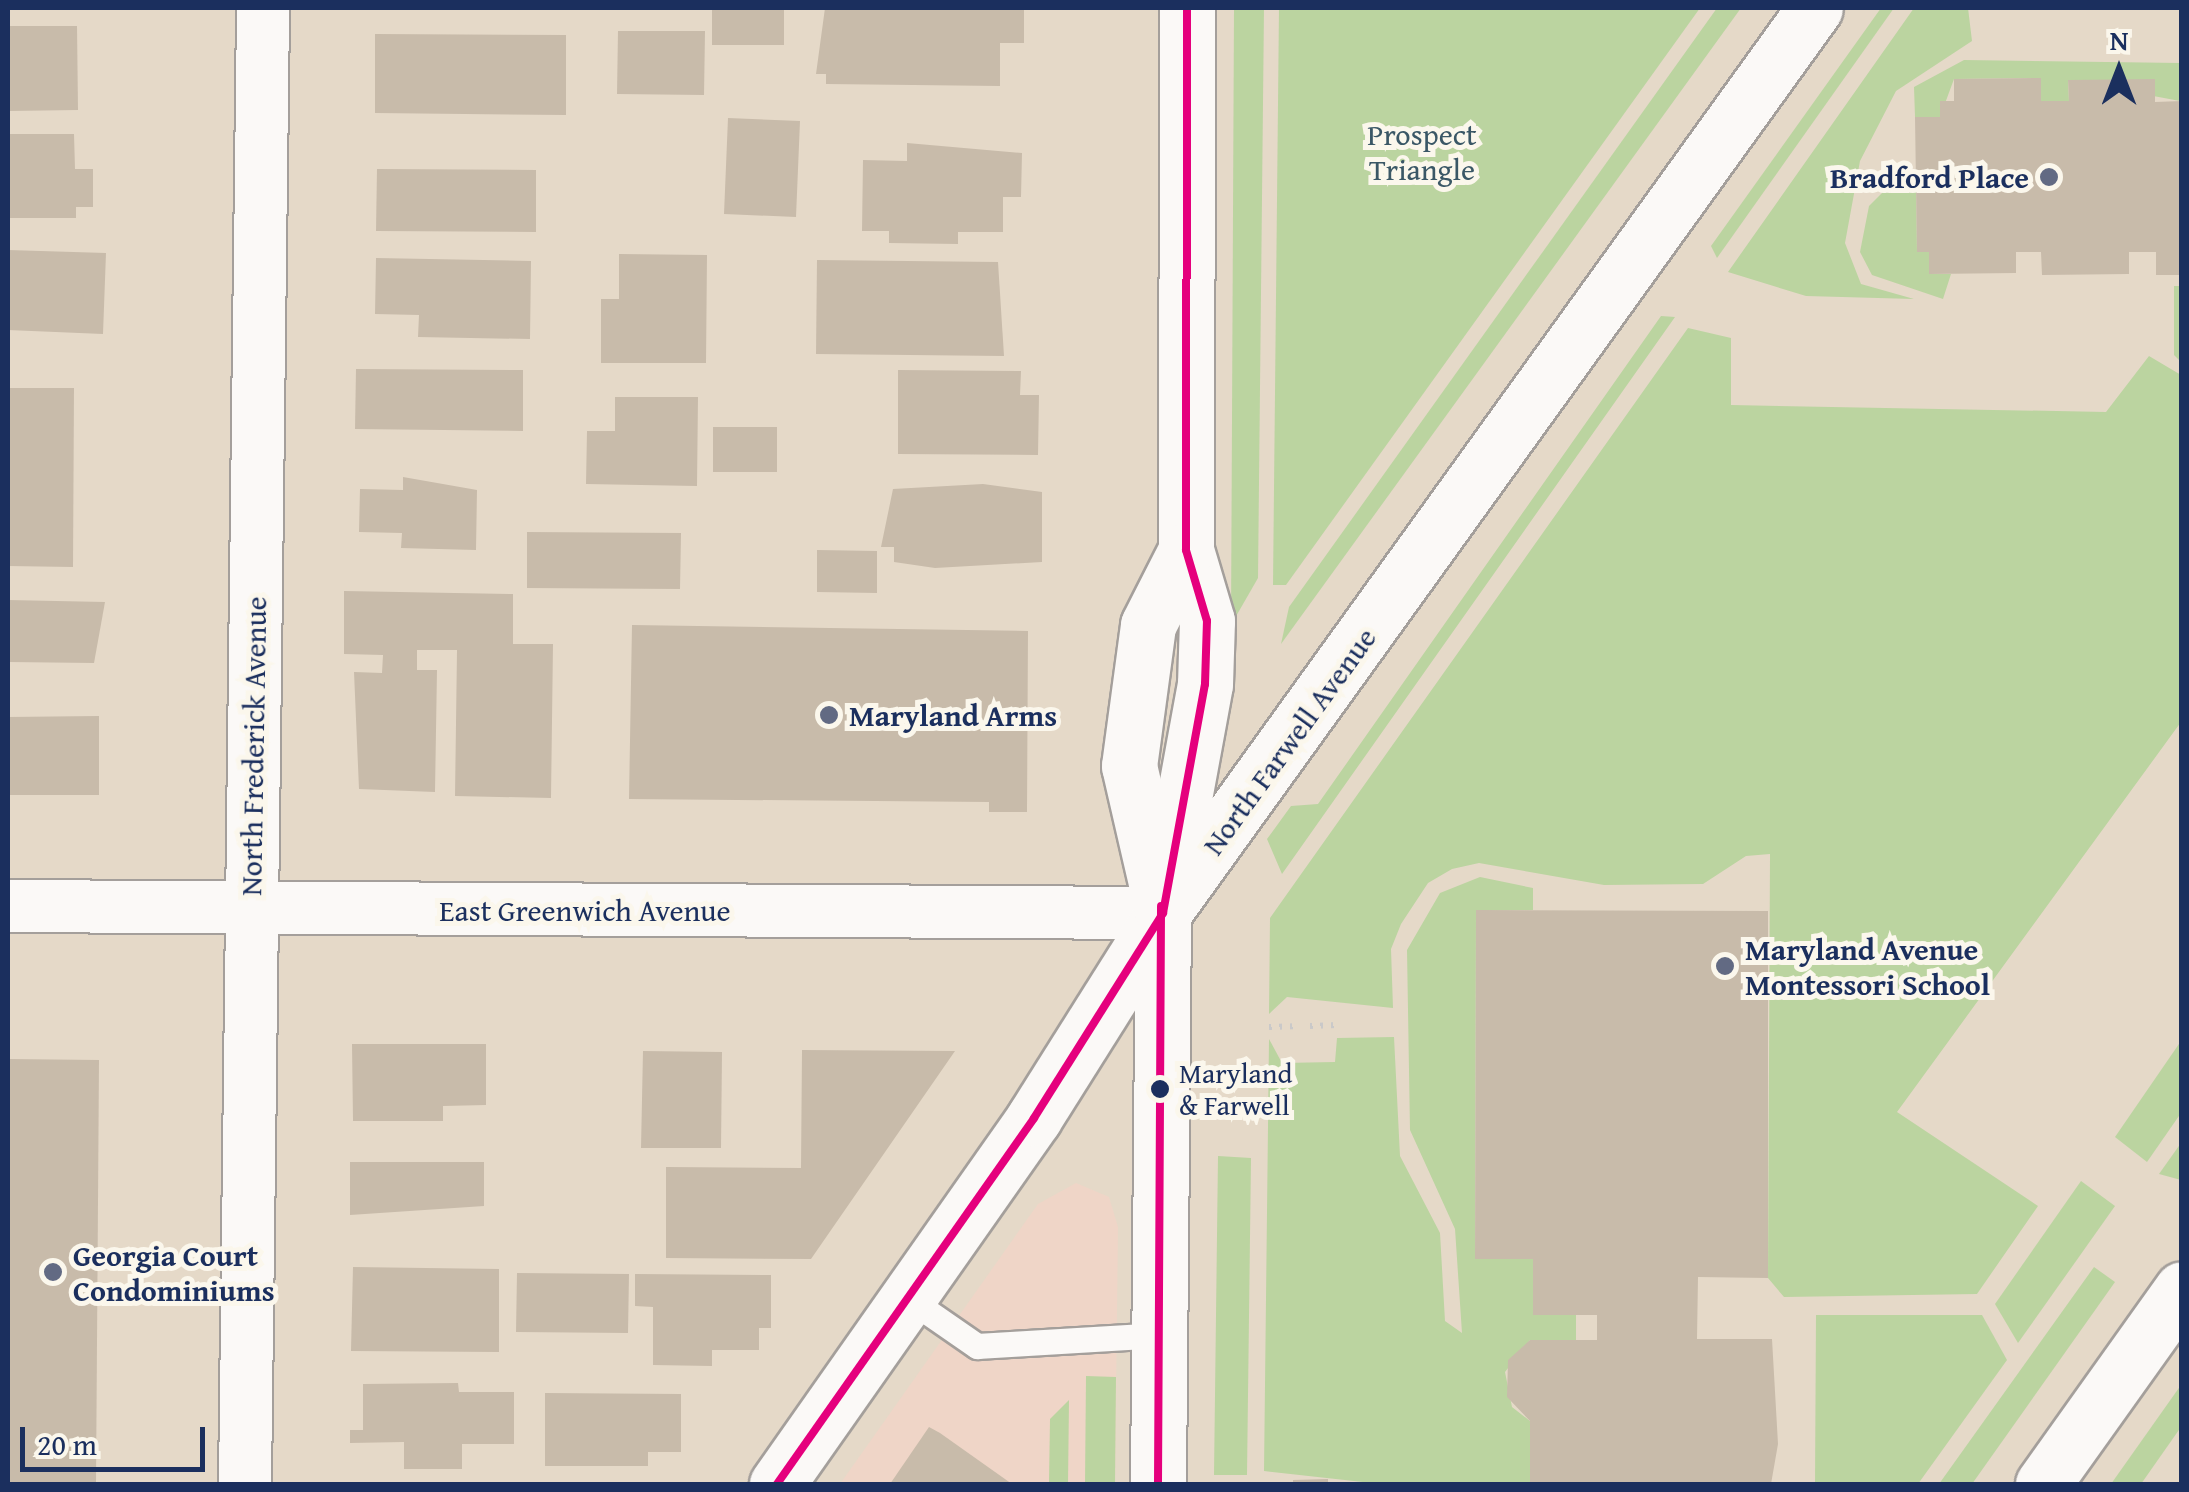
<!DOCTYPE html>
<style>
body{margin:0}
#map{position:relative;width:2189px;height:1492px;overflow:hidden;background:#e5d9c8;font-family:"Gentium Book Plus",serif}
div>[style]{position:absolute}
.built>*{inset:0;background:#efd5c7}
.green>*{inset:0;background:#bbd4a0}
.building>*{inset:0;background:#c8bbaa}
.path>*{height:6px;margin-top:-3px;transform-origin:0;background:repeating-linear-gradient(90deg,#cac9c9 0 2.5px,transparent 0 10.5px)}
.roads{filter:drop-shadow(2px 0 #a49f9b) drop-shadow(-2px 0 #a49f9b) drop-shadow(0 2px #a49f9b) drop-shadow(0 -2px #a49f9b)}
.lane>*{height:25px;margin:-12.5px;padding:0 12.5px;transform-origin:12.5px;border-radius:12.5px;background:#fbf9f7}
.street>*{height:52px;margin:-26px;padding:0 26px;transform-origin:26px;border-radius:26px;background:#fbf9f7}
.secondary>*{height:55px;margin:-27.5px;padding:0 27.5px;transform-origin:27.5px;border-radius:27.5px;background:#fbf9f7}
.bus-1>*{height:8px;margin:-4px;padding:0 4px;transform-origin:4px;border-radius:4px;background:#e5007d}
.dots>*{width:28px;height:28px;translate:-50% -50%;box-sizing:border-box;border:5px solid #fbf7ec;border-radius:50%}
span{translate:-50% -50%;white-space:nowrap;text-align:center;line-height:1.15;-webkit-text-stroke:10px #fbf7ec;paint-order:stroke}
.bus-label{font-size:28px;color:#1b2f5e}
.left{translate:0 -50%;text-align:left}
.park-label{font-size:30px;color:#3a5766}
.poi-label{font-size:30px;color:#1b2f5e;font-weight:700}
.right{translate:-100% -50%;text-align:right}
.street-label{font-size:30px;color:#1b2f5e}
.frame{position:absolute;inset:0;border:10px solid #1b2f5e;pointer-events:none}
.north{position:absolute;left:2069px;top:20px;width:100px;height:100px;-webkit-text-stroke:8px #fbf7ec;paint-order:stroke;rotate:0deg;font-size:28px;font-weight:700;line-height:40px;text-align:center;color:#1b2f5e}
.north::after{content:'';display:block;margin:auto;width:35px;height:45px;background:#1b2f5e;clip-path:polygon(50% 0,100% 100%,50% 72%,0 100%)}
.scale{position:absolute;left:20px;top:1427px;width:185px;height:45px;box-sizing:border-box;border:5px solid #1b2f5e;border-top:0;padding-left:12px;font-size:30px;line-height:35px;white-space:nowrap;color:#1b2f5e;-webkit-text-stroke:8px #fbf7ec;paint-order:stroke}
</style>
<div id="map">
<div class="built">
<i style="clip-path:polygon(1076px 1183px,1109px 1197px,1118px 1227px,1115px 1484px,840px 1484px,1038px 1204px)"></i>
</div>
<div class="green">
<i style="clip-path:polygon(1234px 8px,1264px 8px,1258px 578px,1231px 625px)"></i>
<i style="clip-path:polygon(1279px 8px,1700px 8px,1286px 585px,1273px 585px)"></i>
<i style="clip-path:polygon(1717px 8px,1741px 8px,1281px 644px,1289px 607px)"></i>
<i style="clip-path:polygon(1881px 8px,1894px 8px,1717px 258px,1711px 246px)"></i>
<i style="clip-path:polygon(1914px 8px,1968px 8px,1972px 41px,1896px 91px,1860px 161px,1845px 243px,1861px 284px,1914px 299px,1806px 296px,1728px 272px)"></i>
<i style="clip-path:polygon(1964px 60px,2181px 63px,2180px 101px,2068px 80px,2069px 101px,2041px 101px,2041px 78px,1954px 79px,1940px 117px,1915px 117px,1914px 87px)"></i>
<i style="clip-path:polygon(1916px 180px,1917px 252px,1929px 252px,1929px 274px,1951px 274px,1943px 299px,1872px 275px,1860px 252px,1869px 206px,1892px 183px)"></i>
<i style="clip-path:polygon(2174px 286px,2181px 286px,2181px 362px,2174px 355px)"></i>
<i style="clip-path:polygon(1661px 316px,1675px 317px,1282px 874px,1267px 839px,1291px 806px,1318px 804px)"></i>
<i style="clip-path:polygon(1688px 328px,1731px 338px,1731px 405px,2106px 412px,2149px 356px,2181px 375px,2181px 722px,1897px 1112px,2038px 1206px,1977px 1294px,1784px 1297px,1768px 1278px,1770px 854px,1746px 856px,1703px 884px,1604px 885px,1479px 863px,1452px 869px,1428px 883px,1401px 924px,1391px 949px,1393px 1008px,1287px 997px,1269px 1014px,1270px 918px)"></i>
<i style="clip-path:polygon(1480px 877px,1533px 888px,1533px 910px,1476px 911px,1475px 1258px,1533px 1259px,1533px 1315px,1576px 1315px,1576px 1340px,1530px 1340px,1505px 1372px,1512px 1407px,1530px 1421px,1530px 1484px,1381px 1484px,1264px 1471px,1269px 1039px,1282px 1063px,1335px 1062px,1337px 1038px,1394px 1037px,1400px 1156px,1440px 1233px,1445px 1321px,1462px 1333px,1455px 1229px,1410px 1130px,1407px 950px,1440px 893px)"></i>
<i style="clip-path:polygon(2181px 1041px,2181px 1113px,2147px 1162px,2115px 1137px)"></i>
<i style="clip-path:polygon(2181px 1143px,2181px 1180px,2159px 1174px)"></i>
<i style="clip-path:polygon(1218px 1156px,1251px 1158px,1247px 1475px,1214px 1475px)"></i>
<i style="clip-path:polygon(2081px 1181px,2115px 1206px,2018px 1343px,1995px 1304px)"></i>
<i style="clip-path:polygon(2094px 1267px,2115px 1282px,1972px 1484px,1939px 1484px)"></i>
<i style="clip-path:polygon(1816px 1315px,1982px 1315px,2007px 1360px,1918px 1484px,1815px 1484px)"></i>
<i style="clip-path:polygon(1086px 1376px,1116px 1377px,1115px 1484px,1085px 1484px)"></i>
<i style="clip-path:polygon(2181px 1385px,2181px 1427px,2141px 1484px,2111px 1484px)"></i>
<i style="clip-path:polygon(1069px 1400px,1068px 1484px,1049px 1484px,1050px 1419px)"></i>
</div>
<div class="building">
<i style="clip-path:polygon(712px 8px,784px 8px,784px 45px,712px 45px)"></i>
<i style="clip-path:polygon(825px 8px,1024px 8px,1024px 43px,1000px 43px,1000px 86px,826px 84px,826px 74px,816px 74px)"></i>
<i style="clip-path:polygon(8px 26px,77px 26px,78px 110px,8px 111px)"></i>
<i style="clip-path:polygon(618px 31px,705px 31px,704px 95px,617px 94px)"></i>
<i style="clip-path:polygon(375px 34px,566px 35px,566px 115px,375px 113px)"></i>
<i style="clip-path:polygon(2041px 78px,2041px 101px,2069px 101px,2068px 80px,2155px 79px,2155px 102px,2182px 101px,2182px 275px,2156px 275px,2156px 252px,2129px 252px,2129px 274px,2042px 275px,2041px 252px,2016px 252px,2016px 273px,1929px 274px,1929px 252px,1917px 252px,1915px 117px,1940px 117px,1940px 101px,1954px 101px,1954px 79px)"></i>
<i style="clip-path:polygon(728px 118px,800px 121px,796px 217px,724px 214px)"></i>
<i style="clip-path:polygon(8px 134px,74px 134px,75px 169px,93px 169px,93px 207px,76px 207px,76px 218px,8px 218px)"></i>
<i style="clip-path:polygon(907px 143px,1022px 153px,1021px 197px,1003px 197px,1003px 232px,958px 232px,958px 244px,889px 243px,889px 231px,862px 231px,863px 160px,907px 161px)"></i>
<i style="clip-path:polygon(377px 169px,536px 170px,536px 232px,376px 231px)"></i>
<i style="clip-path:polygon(8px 250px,106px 253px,103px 334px,8px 330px)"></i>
<i style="clip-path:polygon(619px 254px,707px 255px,706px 363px,601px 363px,601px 299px,619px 299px)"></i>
<i style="clip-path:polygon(376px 258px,531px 261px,530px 339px,418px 337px,419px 315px,375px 314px)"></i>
<i style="clip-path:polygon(817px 260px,998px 262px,1004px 356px,816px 354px)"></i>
<i style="clip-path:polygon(356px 369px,523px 370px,523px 431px,355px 429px)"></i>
<i style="clip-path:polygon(898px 370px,1021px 371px,1020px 395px,1039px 395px,1038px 455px,898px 454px)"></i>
<i style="clip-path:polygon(8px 388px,74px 388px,73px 567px,8px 566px)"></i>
<i style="clip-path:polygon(615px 397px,698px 397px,697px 486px,586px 484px,587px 431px,615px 431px)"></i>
<i style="clip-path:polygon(713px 427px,777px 427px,777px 472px,713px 472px)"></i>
<i style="clip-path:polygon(403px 477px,477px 490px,476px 550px,401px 548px,402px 533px,359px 532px,360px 489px,403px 490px)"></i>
<i style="clip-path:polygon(983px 484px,1042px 492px,1042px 562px,935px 568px,894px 562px,894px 547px,881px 547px,893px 489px)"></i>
<i style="clip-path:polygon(527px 532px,681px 533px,680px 589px,527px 588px)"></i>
<i style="clip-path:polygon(817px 550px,877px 551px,877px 593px,817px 592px)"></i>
<i style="clip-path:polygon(344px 591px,513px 594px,513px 644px,553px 644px,551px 798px,455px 796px,457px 650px,417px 650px,417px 670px,437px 670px,435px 792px,359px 789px,354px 672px,382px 673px,383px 655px,344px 654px)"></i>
<i style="clip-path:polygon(8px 600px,105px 602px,94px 663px,8px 662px)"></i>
<i style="clip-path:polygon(632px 625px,1028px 631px,1027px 812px,989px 812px,989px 802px,629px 799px)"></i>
<i style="clip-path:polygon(99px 716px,99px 795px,8px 795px,8px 717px)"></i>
<i style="clip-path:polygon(1476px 910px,1768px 911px,1768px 1278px,1698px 1277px,1697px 1339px,1772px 1339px,1778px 1444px,1771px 1484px,1530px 1484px,1530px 1421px,1507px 1397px,1508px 1360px,1530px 1340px,1597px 1340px,1597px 1315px,1533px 1315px,1533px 1259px,1475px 1259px)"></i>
<i style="clip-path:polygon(352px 1044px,486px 1044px,486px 1105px,443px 1106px,443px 1121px,353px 1121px)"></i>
<i style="clip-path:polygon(802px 1050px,955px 1051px,811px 1259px,666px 1258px,666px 1167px,801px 1168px)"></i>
<i style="clip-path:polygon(643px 1051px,722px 1052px,721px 1148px,641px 1148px)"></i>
<i style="clip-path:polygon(8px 1059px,99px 1060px,96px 1484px,8px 1484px)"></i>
<i style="clip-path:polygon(350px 1162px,484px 1162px,484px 1206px,350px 1215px)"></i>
<i style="clip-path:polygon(353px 1267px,499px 1269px,499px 1352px,351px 1351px)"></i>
<i style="clip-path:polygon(517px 1273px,629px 1274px,628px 1333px,516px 1332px)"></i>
<i style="clip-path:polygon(635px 1274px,771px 1275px,771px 1328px,759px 1328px,759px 1350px,712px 1350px,712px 1366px,653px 1365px,653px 1307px,635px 1306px)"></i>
<i style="clip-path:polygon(458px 1383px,459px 1392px,514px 1392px,514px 1444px,462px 1444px,462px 1469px,404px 1469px,404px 1442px,350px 1443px,350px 1430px,363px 1430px,363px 1384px)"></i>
<i style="clip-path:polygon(545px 1393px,681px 1394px,681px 1452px,648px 1452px,648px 1466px,545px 1466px)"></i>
<i style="clip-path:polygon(929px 1427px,940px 1433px,1012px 1484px,890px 1484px)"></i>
<i style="clip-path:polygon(1328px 1479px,1328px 1484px,1293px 1484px,1293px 1480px)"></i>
</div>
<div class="path">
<i style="left:1310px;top:1026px;width:28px;rotate:-2deg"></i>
<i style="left:1269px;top:1027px;width:25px;rotate:-2deg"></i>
</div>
<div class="roads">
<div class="lane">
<i style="left:909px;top:1299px;width:83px;rotate:34.7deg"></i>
<i style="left:977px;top:1346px;width:184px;rotate:-3.4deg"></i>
</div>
<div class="street">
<i style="left:8px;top:906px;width:1155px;rotate:0.35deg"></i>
<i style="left:245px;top:1484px;width:1476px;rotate:-89.3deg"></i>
</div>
<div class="secondary">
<i style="left:1167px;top:891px;width:210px;rotate:-79.6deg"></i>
<i style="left:1205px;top:684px;width:63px;rotate:-88.2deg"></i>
<i style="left:1207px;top:621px;width:74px;rotate:-106.5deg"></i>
<i style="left:1186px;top:550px;width:542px;rotate:-89.89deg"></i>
<i style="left:777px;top:1484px;width:447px;rotate:-54.9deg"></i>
<i style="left:1034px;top:1118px;width:242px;rotate:-57.8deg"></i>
<i style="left:1163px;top:913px;width:1115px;rotate:-54.23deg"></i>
<i style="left:1158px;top:1484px;width:571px;rotate:-89.5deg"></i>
<i style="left:1163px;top:913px;width:151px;rotate:-103deg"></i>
<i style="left:1129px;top:766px;width:142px;rotate:-82.3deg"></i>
<i style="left:1148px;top:625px;width:84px;rotate:-63.1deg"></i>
<i style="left:2043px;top:1484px;width:239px;rotate:-54.5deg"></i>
</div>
</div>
<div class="bus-1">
<i style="left:777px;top:1484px;width:447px;rotate:-54.9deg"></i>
<i style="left:1034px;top:1118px;width:242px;rotate:-57.8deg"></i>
<i style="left:1163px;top:913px;width:233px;rotate:-79.6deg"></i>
<i style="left:1205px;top:684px;width:63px;rotate:-88.2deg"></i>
<i style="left:1207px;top:621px;width:74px;rotate:-106.5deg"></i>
<i style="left:1186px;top:550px;width:542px;rotate:-89.89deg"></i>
<i style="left:1158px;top:1484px;width:578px;rotate:-89.7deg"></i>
</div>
<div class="dots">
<i style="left:2049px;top:177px;background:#626a83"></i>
<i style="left:829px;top:715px;background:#626a83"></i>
<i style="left:1725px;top:966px;background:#626a83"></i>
<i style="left:1160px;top:1089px;background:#1b2f5e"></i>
<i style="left:53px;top:1272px;background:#626a83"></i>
</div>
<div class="bus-label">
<span class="left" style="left:1179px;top:1089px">Maryland<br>&amp; Farwell</span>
</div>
<div class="park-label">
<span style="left:1422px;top:151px">Prospect<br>Triangle</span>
</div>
<div class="poi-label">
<span class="right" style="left:2029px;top:177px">Bradford Place</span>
<span class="left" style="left:849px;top:715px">Maryland Arms</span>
<span class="left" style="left:1745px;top:966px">Maryland Avenue<br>Montessori School</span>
<span class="left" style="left:73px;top:1272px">Georgia Court<br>Condominiums</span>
</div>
<div class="street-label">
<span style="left:1289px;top:741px;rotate:-54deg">North Farwell Avenue</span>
<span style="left:253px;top:746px;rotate:-89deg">North Frederick Avenue</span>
<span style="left:585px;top:910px">East Greenwich Avenue</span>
</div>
<div class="frame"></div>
<div class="north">N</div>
<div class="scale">20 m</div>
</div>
